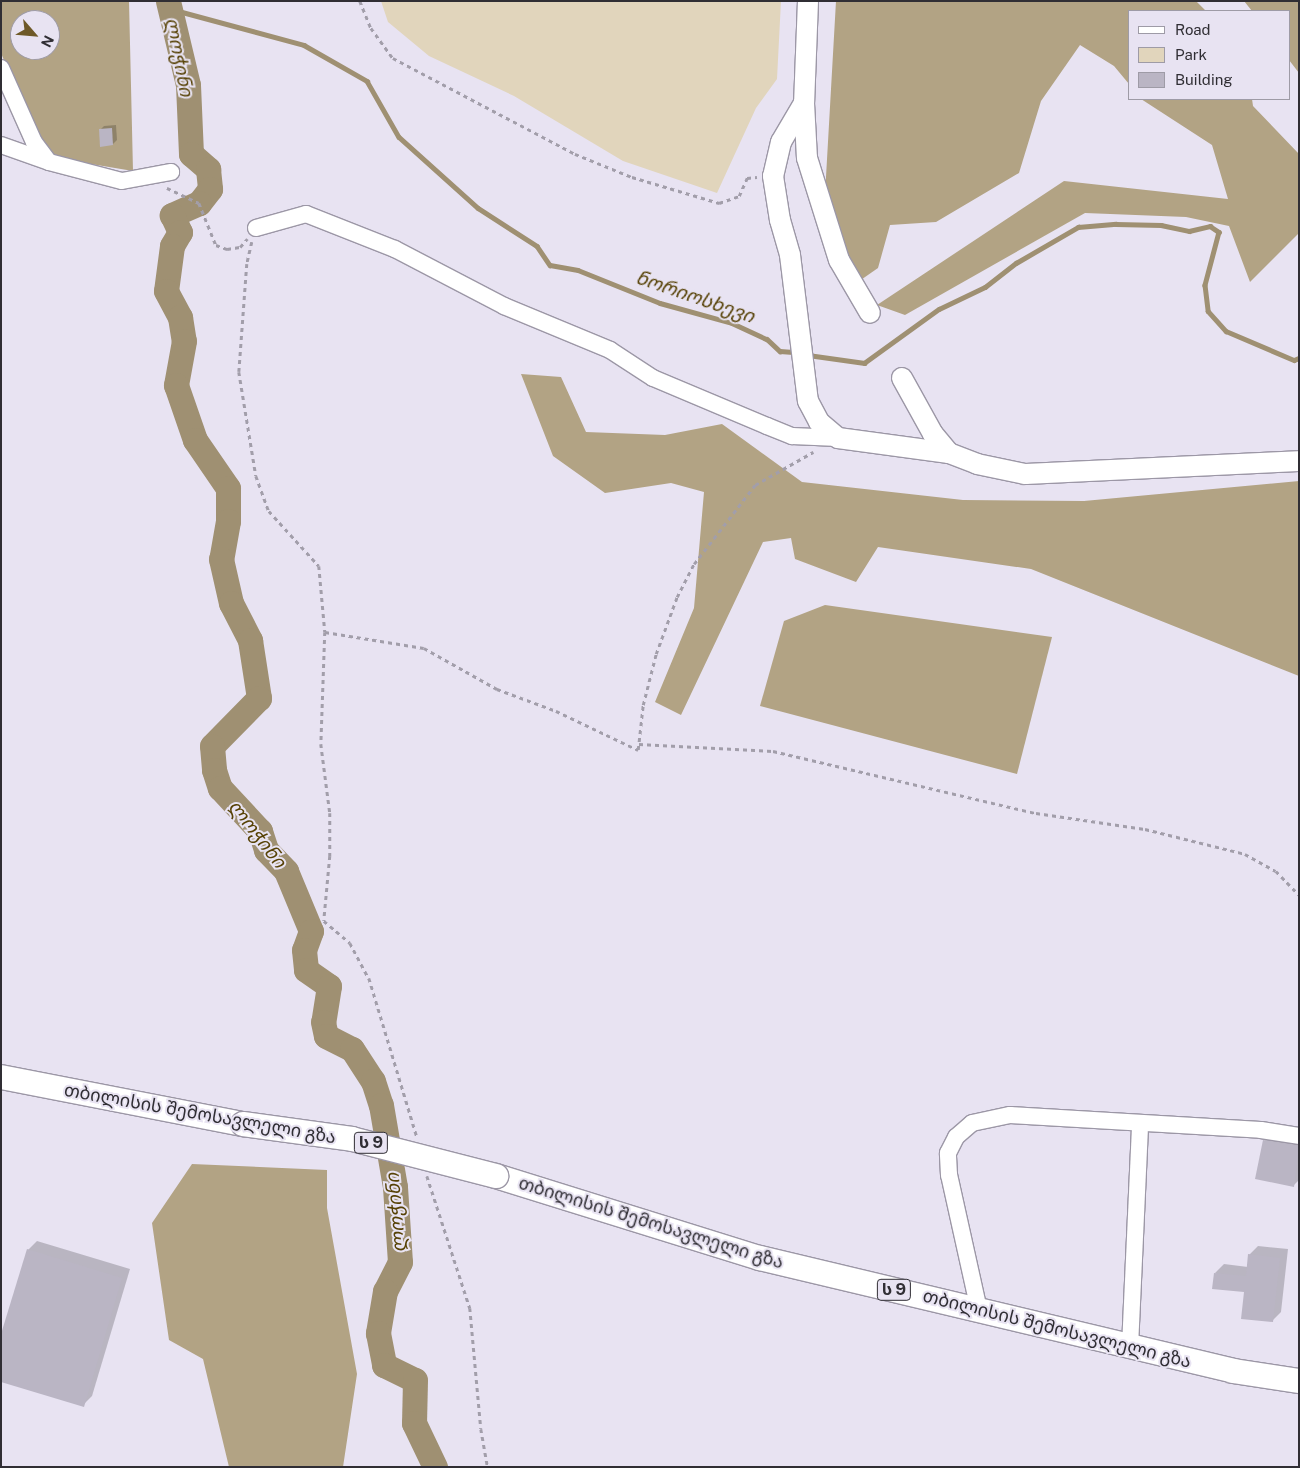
<!DOCTYPE html>
<meta charset="utf-8">
<style>
body{margin:0}
#map{position:relative;width:1300px;height:1468px;overflow:hidden;background:#e8e3f2;font-family:"Public Sans","Noto Sans Georgian",sans-serif}
div>[style]{position:absolute}
.green>*{inset:0;background:#e1d5bc}
.forest>*{inset:0;background:#b2a384}
.shadow>*{inset:0;background:#0003}
.stream>*{height:4.5px;margin:-2.25px;padding:0 2.25px;transform-origin:2.25px;border-radius:2.25px;background:#9f9072}
.river>*{height:25px;margin:-12.5px;padding:0 12.5px;transform-origin:12.5px;border-radius:12.5px;background:#9f9072}
.building>*{inset:0;background:#bab5c4}
.path>*{height:2.5px;margin-top:-1.25px;transform-origin:0;background:repeating-linear-gradient(90deg,#a29eaa 0 4px,transparent 0 8px)}
.roads{filter:drop-shadow(1px 0 #9c97a6) drop-shadow(-1px 0 #9c97a6) drop-shadow(0 1px #9c97a6) drop-shadow(0 -1px #9c97a6)}
.minor>*{height:16px;margin:-8px;padding:0 8px;transform-origin:8px;border-radius:8px;background:#fff}
.major>*{height:20px;margin:-10px;padding:0 10px;transform-origin:10px;border-radius:10px;background:#fff}
.highway>*{height:24px;margin:-12px;padding:0 12px;transform-origin:12px;border-radius:12px;background:#fff}
.bridges{filter:drop-shadow(1px 0 #9c97a6) drop-shadow(-1px 0 #9c97a6) drop-shadow(0 1px #9c97a6) drop-shadow(0 -1px #9c97a6)}
.highway-bridge>*{height:24px;margin:-12px;padding:0 12px;transform-origin:12px;border-radius:12px;background:#fff}
span{translate:-50% -50%;white-space:nowrap;text-align:center;line-height:1.15;-webkit-text-stroke:4px #e8e3f2;paint-order:stroke}
.shield-label span{padding:1px 4px;background:#e8e3f2;border:1px solid;border-radius:4px;-webkit-text-stroke-width:0}
.shield-label{font-size:16px;color:#302e34;font-weight:700}
.street-label{font-size:18px;color:#302e34}
.water-label{font-size:19px;color:#564105;font-style:italic}
.frame{position:absolute;inset:0;border:2px solid #302e34;pointer-events:none}
.legend{position:absolute;left:1128px;top:10px;width:162px;height:90px;box-sizing:border-box;background:#e8e3f2;border:1px solid #9e9ba6;margin:0;padding:6px 9px;list-style:none;font-size:15px;color:#302e34}
.legend li{display:flex;align-items:center;gap:10px;height:25px}
.legend b{width:25px;border:1px solid #9e9ba6}
.north{position:absolute;left:10px;top:10px;width:50px;height:50px;box-sizing:border-box;background:#e8e3f2;border:1px solid #9e9ba6;border-radius:50%;rotate:117deg;font-size:14px;font-weight:700;line-height:20px;text-align:center;color:#302e34}
.north::after{content:'';display:block;margin:auto;width:18px;height:22px;background:#6e5928;clip-path:polygon(50% 0,100% 100%,50% 72%,0 100%)}
</style>
<div id="map">
<div class="green">
<i style="clip-path:polygon(381px 1px,781px 1px,777px 79px,756px 108px,717px 193px,623px 161px,514px 96px,429px 56px,388px 22px)"></i>
</div>
<div class="forest">
<i style="clip-path:polygon(evenodd,1px 1px,129px 1px,133px 171px,43px 156px,1px 53px,1px 1px,20px 20px,50px 20px,50px 50px,20px 50px,20px 20px)"></i>
<i style="clip-path:polygon(836px 1px,1196px 1px,1206px 11px,1129px 11px,1129px 84px,1114px 66px,1080px 45px,1041px 101px,1019px 173px,936px 222px,890px 225px,878px 268px,855px 284px,824px 212px)"></i>
<i style="clip-path:polygon(1244px 1px,1299px 1px,1299px 73px,1289px 60px,1289px 11px,1252px 11px)"></i>
<i style="clip-path:polygon(1141px 99px,1252px 99px,1253px 106px,1299px 154px,1299px 233px,1250px 282px,1229px 226px,1186px 217px,1085px 213px,905px 315px,877px 305px,1064px 181px,1228px 199px,1212px 145px)"></i>
<i style="clip-path:polygon(521px 374px,561px 377px,586px 432px,665px 435px,722px 424px,802px 482px,963px 500px,1084px 501px,1299px 481px,1299px 676px,1031px 569px,878px 547px,856px 582px,795px 559px,791px 538px,763px 542px,681px 715px,655px 702px,694px 608px,704px 492px,671px 483px,605px 493px,553px 456px)"></i>
<i style="clip-path:polygon(825px 605px,1052px 637px,1017px 774px,760px 706px,784px 621px)"></i>
<i style="clip-path:polygon(192px 1164px,327px 1170px,327px 1208px,357px 1374px,343px 1467px,229px 1467px,203px 1359px,169px 1340px,152px 1223px)"></i>
</div>
<div class="shadow">
<i style="clip-path:polygon(116px 125px,117px 140px,113px 144px,100px 130px,104px 126px)"></i>
<i style="clip-path:polygon(1271px 1134px,1299px 1138px,1299px 1180px,1294px 1185px,1264px 1141px)"></i>
<i style="clip-path:polygon(37px 1241px,130px 1269px,92px 1396px,83px 1405px,28px 1250px)"></i>
<i style="clip-path:polygon(1258px 1246px,1288px 1249px,1281px 1312px,1272px 1321px,1246px 1291px,1215px 1273px,1224px 1264px,1248px 1267px,1249px 1255px)"></i>
</div>
<div class="stream">
<i style="left:171px;top:9px;width:138px;rotate:15.1deg"></i>
<i style="left:304px;top:45px;width:73px;rotate:29.7deg"></i>
<i style="left:367px;top:81px;width:64px;rotate:60.3deg"></i>
<i style="left:399px;top:137px;width:106px;rotate:41.9deg"></i>
<i style="left:478px;top:208px;width:70px;rotate:32.8deg"></i>
<i style="left:537px;top:246px;width:23px;rotate:56deg"></i>
<i style="left:550px;top:265px;width:28px;rotate:10deg"></i>
<i style="left:578px;top:270px;width:88px;rotate:21.9deg"></i>
<i style="left:660px;top:303px;width:75px;rotate:15.5deg"></i>
<i style="left:732px;top:323px;width:38px;rotate:25deg"></i>
<i style="left:767px;top:339px;width:18px;rotate:43deg"></i>
<i style="left:780px;top:351px;width:16px;rotate:4deg"></i>
<i style="left:808px;top:355px;width:57px;rotate:8.1deg"></i>
<i style="left:864px;top:363px;width:92px;rotate:-35.8deg"></i>
<i style="left:939px;top:309px;width:51px;rotate:-25.6deg"></i>
<i style="left:985px;top:287px;width:39px;rotate:-38deg"></i>
<i style="left:1016px;top:263px;width:72px;rotate:-30.1deg"></i>
<i style="left:1078px;top:227px;width:38px;rotate:-5deg"></i>
<i style="left:1116px;top:224px;width:45px;rotate:1.3deg"></i>
<i style="left:1161px;top:225px;width:29px;rotate:12deg"></i>
<i style="left:1189px;top:231px;width:22px;rotate:-13deg"></i>
<i style="left:1210px;top:226px;width:11px;rotate:34deg"></i>
<i style="left:1219px;top:232px;width:55px;rotate:104.8deg"></i>
<i style="left:1205px;top:285px;width:26px;rotate:83deg"></i>
<i style="left:1208px;top:311px;width:27px;rotate:48deg"></i>
<i style="left:1226px;top:331px;width:74px;rotate:23.1deg"></i>
<i style="left:1294px;top:360px;width:5px;rotate:-22deg"></i>
</div>
<div class="river">
<i style="left:168px;top:1px;width:86px;rotate:76.6deg"></i>
<i style="left:188px;top:85px;width:69px;rotate:87.5deg"></i>
<i style="left:191px;top:154px;width:23px;rotate:41deg"></i>
<i style="left:208px;top:169px;width:20px;rotate:84deg"></i>
<i style="left:210px;top:189px;width:18px;rotate:128deg"></i>
<i style="left:199px;top:203px;width:30px;rotate:156deg"></i>
<i style="left:172px;top:215px;width:19px;rotate:65deg"></i>
<i style="left:180px;top:232px;width:16px;rotate:120deg"></i>
<i style="left:172px;top:246px;width:45px;rotate:97.6deg"></i>
<i style="left:166px;top:291px;width:30px;rotate:62deg"></i>
<i style="left:180px;top:317px;width:24px;rotate:81deg"></i>
<i style="left:184px;top:341px;width:45px;rotate:100.3deg"></i>
<i style="left:176px;top:385px;width:58px;rotate:70.9deg"></i>
<i style="left:195px;top:440px;width:58px;rotate:55.5deg"></i>
<i style="left:228px;top:488px;width:33px;rotate:90deg"></i>
<i style="left:228px;top:521px;width:39px;rotate:100deg"></i>
<i style="left:221px;top:559px;width:45px;rotate:77.2deg"></i>
<i style="left:231px;top:603px;width:42px;rotate:62.8deg"></i>
<i style="left:250px;top:640px;width:59px;rotate:81.2deg"></i>
<i style="left:259px;top:698px;width:67px;rotate:134.4deg"></i>
<i style="left:212px;top:746px;width:24px;rotate:85deg"></i>
<i style="left:214px;top:770px;width:19px;rotate:72deg"></i>
<i style="left:220px;top:788px;width:59px;rotate:47.1deg"></i>
<i style="left:260px;top:831px;width:20px;rotate:72deg"></i>
<i style="left:266px;top:850px;width:29px;rotate:46deg"></i>
<i style="left:286px;top:871px;width:65px;rotate:67.4deg"></i>
<i style="left:311px;top:931px;width:20px;rotate:110deg"></i>
<i style="left:304px;top:950px;width:20px;rotate:84deg"></i>
<i style="left:306px;top:970px;width:28px;rotate:35deg"></i>
<i style="left:329px;top:986px;width:36px;rotate:99deg"></i>
<i style="left:323px;top:1022px;width:14px;rotate:78deg"></i>
<i style="left:326px;top:1036px;width:29px;rotate:27deg"></i>
<i style="left:352px;top:1049px;width:38px;rotate:57deg"></i>
<i style="left:373px;top:1081px;width:25px;rotate:72deg"></i>
<i style="left:381px;top:1105px;width:83px;rotate:80.3deg"></i>
<i style="left:395px;top:1187px;width:75px;rotate:86.2deg"></i>
<i style="left:400px;top:1262px;width:33px;rotate:117deg"></i>
<i style="left:385px;top:1291px;width:43px;rotate:99.5deg"></i>
<i style="left:378px;top:1333px;width:33px;rotate:79deg"></i>
<i style="left:384px;top:1365px;width:34px;rotate:26deg"></i>
<i style="left:415px;top:1380px;width:43px;rotate:91.3deg"></i>
<i style="left:414px;top:1423px;width:49px;rotate:64.5deg"></i>
</div>
<div class="building">
<i style="clip-path:polygon(112px 128px,113px 145px,100px 147px,99px 129px)"></i>
<i style="clip-path:polygon(1263px 1140px,1299px 1146px,1294px 1187px,1255px 1179px)"></i>
<i style="clip-path:polygon(27px 1249px,122px 1278px,84px 1407px,1px 1382px,1px 1334px)"></i>
<i style="clip-path:polygon(1248px 1254px,1280px 1258px,1273px 1322px,1241px 1319px,1244px 1292px,1212px 1289px,1214px 1273px,1246px 1276px)"></i>
</div>
<div class="path">
<i style="left:360px;top:1px;width:29px;rotate:68deg"></i>
<i style="left:371px;top:28px;width:37px;rotate:54deg"></i>
<i style="left:393px;top:58px;width:206px;rotate:27.8deg"></i>
<i style="left:575px;top:154px;width:61px;rotate:22deg"></i>
<i style="left:632px;top:177px;width:91px;rotate:16.6deg"></i>
<i style="left:719px;top:203px;width:21px;rotate:-19deg"></i>
<i style="left:739px;top:196px;width:20px;rotate:-66deg"></i>
<i style="left:747px;top:178px;width:10px;rotate:-6deg"></i>
<i style="left:167px;top:188px;width:35px;rotate:25deg"></i>
<i style="left:199px;top:203px;width:45px;rotate:68deg"></i>
<i style="left:216px;top:245px;width:12px;rotate:20deg"></i>
<i style="left:227px;top:249px;width:13px;rotate:-9deg"></i>
<i style="left:240px;top:247px;width:11px;rotate:-49deg"></i>
<i style="left:252px;top:242px;width:23px;rotate:103deg"></i>
<i style="left:247px;top:264px;width:108px;rotate:94.2deg"></i>
<i style="left:239px;top:372px;width:105px;rotate:80.7deg"></i>
<i style="left:256px;top:476px;width:37px;rotate:70deg"></i>
<i style="left:269px;top:511px;width:74px;rotate:47.7deg"></i>
<i style="left:319px;top:566px;width:66px;rotate:84.8deg"></i>
<i style="left:325px;top:632px;width:112px;rotate:92deg"></i>
<i style="left:321px;top:744px;width:70px;rotate:82.6deg"></i>
<i style="left:330px;top:813px;width:43px;rotate:90deg"></i>
<i style="left:330px;top:856px;width:65px;rotate:95.3deg"></i>
<i style="left:324px;top:921px;width:34px;rotate:40deg"></i>
<i style="left:350px;top:943px;width:40px;rotate:62deg"></i>
<i style="left:369px;top:978px;width:166px;rotate:73.2deg"></i>
<i style="left:325px;top:632px;width:100px;rotate:9.2deg"></i>
<i style="left:424px;top:648px;width:84px;rotate:29.3deg"></i>
<i style="left:497px;top:689px;width:63px;rotate:20.4deg"></i>
<i style="left:556px;top:711px;width:91px;rotate:25.4deg"></i>
<i style="left:638px;top:750px;width:45px;rotate:-83.7deg"></i>
<i style="left:643px;top:705px;width:53px;rotate:-75.7deg"></i>
<i style="left:656px;top:654px;width:61px;rotate:-69.8deg"></i>
<i style="left:677px;top:597px;width:37px;rotate:-63deg"></i>
<i style="left:694px;top:564px;width:100px;rotate:-52.3deg"></i>
<i style="left:755px;top:485px;width:67px;rotate:-29.6deg"></i>
<i style="left:639px;top:744px;width:134px;rotate:3deg"></i>
<i style="left:773px;top:751px;width:270px;rotate:13.3deg"></i>
<i style="left:1036px;top:813px;width:110px;rotate:8.4deg"></i>
<i style="left:1145px;top:829px;width:103px;rotate:14deg"></i>
<i style="left:1245px;top:854px;width:35px;rotate:29deg"></i>
<i style="left:1276px;top:871px;width:33px;rotate:46deg"></i>
<i style="left:427px;top:1176px;width:139px;rotate:72deg"></i>
<i style="left:470px;top:1308px;width:121px;rotate:84.8deg"></i>
<i style="left:481px;top:1429px;width:39px;rotate:80deg"></i>
</div>
<div class="roads">
<div class="minor">
<i style="left:1px;top:68px;width:81px;rotate:66deg"></i>
<i style="left:34px;top:142px;width:25px;rotate:53deg"></i>
<i style="left:49px;top:162px;width:75px;rotate:14.6deg"></i>
<i style="left:122px;top:181px;width:50px;rotate:-10.4deg"></i>
<i style="left:1px;top:145px;width:51px;rotate:19.5deg"></i>
<i style="left:256px;top:228px;width:52px;rotate:-15.6deg"></i>
<i style="left:306px;top:214px;width:96px;rotate:21.5deg"></i>
<i style="left:395px;top:249px;width:123px;rotate:27.6deg"></i>
<i style="left:504px;top:306px;width:115px;rotate:22.5deg"></i>
<i style="left:610px;top:350px;width:51px;rotate:33.1deg"></i>
<i style="left:653px;top:378px;width:124px;rotate:22.8deg"></i>
<i style="left:767px;top:426px;width:27px;rotate:22deg"></i>
<i style="left:792px;top:436px;width:46px;rotate:2.5deg"></i>
<i style="left:979px;top:1310px;width:138px;rotate:-102.5deg"></i>
<i style="left:949px;top:1175px;width:22px;rotate:-93deg"></i>
<i style="left:948px;top:1153px;width:18px;rotate:-63deg"></i>
<i style="left:956px;top:1137px;width:21px;rotate:-41deg"></i>
<i style="left:972px;top:1123px;width:39px;rotate:-12deg"></i>
<i style="left:1010px;top:1115px;width:251px;rotate:3.4deg"></i>
<i style="left:1261px;top:1130px;width:38px;rotate:9deg"></i>
<i style="left:1130px;top:1347px;width:223px;rotate:-87.4deg"></i>
</div>
<div class="major">
<i style="left:808px;top:1px;width:102px;rotate:92.2deg"></i>
<i style="left:804px;top:103px;width:55px;rotate:86.9deg"></i>
<i style="left:807px;top:158px;width:107px;rotate:72.6deg"></i>
<i style="left:839px;top:260px;width:61px;rotate:59.7deg"></i>
<i style="left:804px;top:103px;width:45px;rotate:120.5deg"></i>
<i style="left:781px;top:142px;width:35px;rotate:103deg"></i>
<i style="left:773px;top:176px;width:45px;rotate:81deg"></i>
<i style="left:780px;top:220px;width:36px;rotate:74deg"></i>
<i style="left:790px;top:255px;width:147px;rotate:83deg"></i>
<i style="left:808px;top:401px;width:24px;rotate:62deg"></i>
<i style="left:819px;top:422px;width:25px;rotate:40deg"></i>
<i style="left:838px;top:438px;width:112px;rotate:7.7deg"></i>
<i style="left:902px;top:378px;width:64px;rotate:61deg"></i>
<i style="left:933px;top:434px;width:25px;rotate:50deg"></i>
<i style="left:949px;top:453px;width:30px;rotate:21deg"></i>
<i style="left:977px;top:464px;width:49px;rotate:11.8deg"></i>
<i style="left:1025px;top:474px;width:274px;rotate:-2.7deg"></i>
</div>
<div class="highway">
<i style="left:1px;top:1077px;width:247px;rotate:11deg"></i>
<i style="left:496px;top:1176px;width:276px;rotate:17.3deg"></i>
<i style="left:760px;top:1258px;width:486px;rotate:13.4deg"></i>
<i style="left:1233px;top:1371px;width:67px;rotate:8.6deg"></i>
</div>
</div>
<div class="bridges">
<div class="highway-bridge">
<i style="left:243px;top:1124px;width:110px;rotate:7.8deg"></i>
<i style="left:352px;top:1139px;width:149px;rotate:14.4deg"></i>
</div>
</div>
<div class="shield-label">
<span style="left:371px;top:1143px">ს 9</span>
<span style="left:894px;top:1290px">ს 9</span>
</div>
<div class="street-label">
<span style="left:200px;top:1114px;rotate:10deg">თბილისის შემოსავლელი გზა</span>
<span style="left:651px;top:1223px;rotate:17deg">თბილისის შემოსავლელი გზა</span>
<span style="left:1057px;top:1329px;rotate:14deg">თბილისის შემოსავლელი გზა</span>
</div>
<div class="water-label">
<span style="left:179px;top:57px;rotate:79deg">ლოჭინი</span>
<span style="left:695px;top:297px;rotate:19deg">ნორიოსხევი</span>
<span style="left:257px;top:834px;rotate:52deg">ლოჭინი</span>
<span style="left:396px;top:1213px;rotate:-95deg">ლოჭინი</span>
</div>
<div class="frame"></div>
<ul class="legend">
<li><b style="height:6px;background:#fff"></b>Road</li>
<li><b style="height:14px;background:#e1d5bc"></b>Park</li>
<li><b style="height:14px;background:#bab5c4"></b>Building</li>
</ul>
<div class="north">N</div>
</div>
